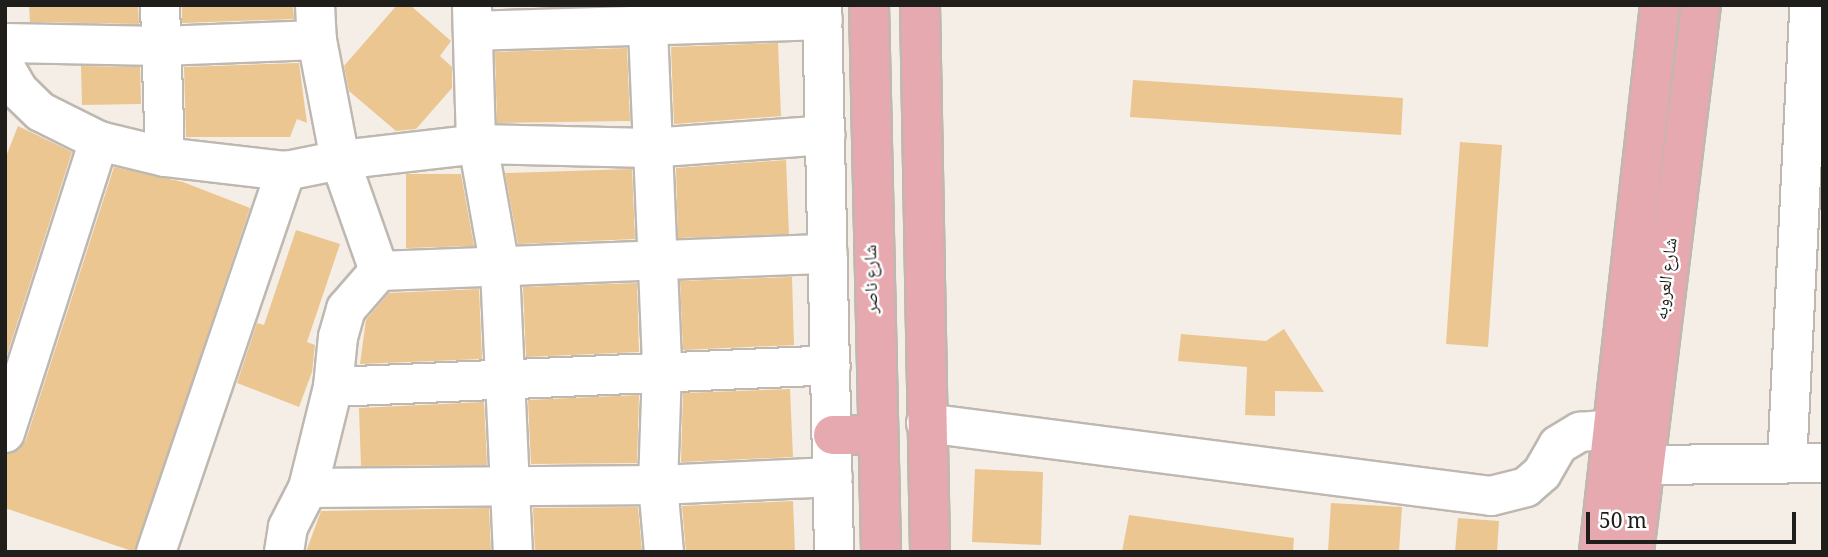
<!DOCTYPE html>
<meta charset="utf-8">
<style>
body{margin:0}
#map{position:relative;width:1828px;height:557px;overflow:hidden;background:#f4eee6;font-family:Georgia,"Noto Naskh Arabic",serif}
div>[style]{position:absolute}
.building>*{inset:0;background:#ebc690}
.roads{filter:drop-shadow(2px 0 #beb8b1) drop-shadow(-2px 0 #beb8b1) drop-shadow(0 2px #beb8b1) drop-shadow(0 -2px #beb8b1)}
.minor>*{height:38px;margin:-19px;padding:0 19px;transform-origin:19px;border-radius:19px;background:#fff}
.major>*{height:38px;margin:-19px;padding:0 19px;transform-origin:19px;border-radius:19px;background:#e7a9b0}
span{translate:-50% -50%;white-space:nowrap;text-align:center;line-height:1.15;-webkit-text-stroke:5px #fff;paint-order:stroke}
.street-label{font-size:18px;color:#201e1b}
.frame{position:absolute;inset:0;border:7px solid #201e1b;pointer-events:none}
.scale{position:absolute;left:1586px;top:512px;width:210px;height:32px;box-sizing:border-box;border:4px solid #201e1b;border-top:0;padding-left:9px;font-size:21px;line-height:24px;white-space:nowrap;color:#201e1b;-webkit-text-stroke:5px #fff;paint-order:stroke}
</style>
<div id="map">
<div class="building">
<i style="clip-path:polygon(29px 5px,138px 5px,139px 24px,30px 22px)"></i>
<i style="clip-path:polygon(182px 5px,293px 5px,294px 19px,182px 23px)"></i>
<i style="clip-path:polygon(397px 5px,410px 5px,451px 41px,440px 56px,452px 67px,452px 88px,416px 129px,396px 131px,349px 91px,344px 66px)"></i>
<i style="clip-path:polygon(778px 43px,781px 116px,674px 124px,671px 47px)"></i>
<i style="clip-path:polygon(627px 48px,630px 121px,497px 123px,495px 52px)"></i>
<i style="clip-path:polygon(299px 63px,307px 123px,297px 119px,290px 137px,186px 137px,184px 67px)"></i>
<i style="clip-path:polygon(81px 66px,140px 67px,141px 104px,82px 105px)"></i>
<i style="clip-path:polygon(1133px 80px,1403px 98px,1401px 135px,1130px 117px)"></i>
<i style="clip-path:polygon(18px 126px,72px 152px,5px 361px,5px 159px)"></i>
<i style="clip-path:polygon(1460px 142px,1502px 145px,1488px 347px,1446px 344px)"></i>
<i style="clip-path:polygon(786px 160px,789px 234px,678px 238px,676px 168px)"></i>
<i style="clip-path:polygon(114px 167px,183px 182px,250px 208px,135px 552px,5px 508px,5px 454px,19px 450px,26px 440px)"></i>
<i style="clip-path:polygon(632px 169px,635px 239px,518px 244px,505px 173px)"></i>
<i style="clip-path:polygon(406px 174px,461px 174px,474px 246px,406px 248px)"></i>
<i style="clip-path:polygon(296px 230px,340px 244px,307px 342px,315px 345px,312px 372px,299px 407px,237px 383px,257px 323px,264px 325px)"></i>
<i style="clip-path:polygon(792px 277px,794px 345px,683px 350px,680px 281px)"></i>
<i style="clip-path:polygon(637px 283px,639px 352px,526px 357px,523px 287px)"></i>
<i style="clip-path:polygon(479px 289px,482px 359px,360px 364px,366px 320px,389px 293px)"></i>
<i style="clip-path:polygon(1284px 329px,1324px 392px,1275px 391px,1275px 416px,1245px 415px,1247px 367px,1178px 361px,1181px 334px,1266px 341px)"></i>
<i style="clip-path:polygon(790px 389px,793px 457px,681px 462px,683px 393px)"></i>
<i style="clip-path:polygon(639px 395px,637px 463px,531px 464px,528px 400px)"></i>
<i style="clip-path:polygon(484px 402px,487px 465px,361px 466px,359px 408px)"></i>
<i style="clip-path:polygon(975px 469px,1043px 472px,1041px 545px,972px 542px)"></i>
<i style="clip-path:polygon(793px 501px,795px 552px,686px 552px,682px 506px)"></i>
<i style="clip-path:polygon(1331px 503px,1402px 507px,1399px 552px,1328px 552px)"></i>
<i style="clip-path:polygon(638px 507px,642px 552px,535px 552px,533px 508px)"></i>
<i style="clip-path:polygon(489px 508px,491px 552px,306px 552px,321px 511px)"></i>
<i style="clip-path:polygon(1129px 515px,1294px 538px,1293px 552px,1122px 552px)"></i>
<i style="clip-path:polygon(1458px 518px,1499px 521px,1497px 552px,1455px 552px)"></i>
</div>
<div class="roads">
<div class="minor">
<i style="left:160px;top:5px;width:152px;rotate:88.1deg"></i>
<i style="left:315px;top:5px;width:35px;rotate:87deg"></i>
<i style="left:317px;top:40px;width:122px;rotate:79.1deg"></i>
<i style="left:340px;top:160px;width:118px;rotate:70.6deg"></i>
<i style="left:379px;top:271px;width:449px;rotate:-2.2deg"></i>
<i style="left:647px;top:5px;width:365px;rotate:87.6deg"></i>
<i style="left:662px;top:370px;width:115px;rotate:92deg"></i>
<i style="left:658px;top:485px;width:67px;rotate:84.9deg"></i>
<i style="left:822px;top:5px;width:547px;rotate:88.74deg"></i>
<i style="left:472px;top:7px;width:138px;rotate:88.3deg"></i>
<i style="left:473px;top:31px;width:350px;rotate:-1.8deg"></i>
<i style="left:5px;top:43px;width:156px;rotate:1.1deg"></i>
<i style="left:161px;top:46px;width:156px;rotate:-2.2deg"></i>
<i style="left:5px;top:67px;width:28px;rotate:60deg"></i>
<i style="left:19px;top:91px;width:30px;rotate:44deg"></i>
<i style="left:41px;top:112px;width:65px;rotate:26.6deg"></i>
<i style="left:99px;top:141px;width:68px;rotate:13.6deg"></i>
<i style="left:165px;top:157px;width:122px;rotate:6.6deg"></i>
<i style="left:286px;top:171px;width:55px;rotate:-11.5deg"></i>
<i style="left:340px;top:160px;width:139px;rotate:-6.6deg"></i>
<i style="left:478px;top:144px;width:172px;rotate:1.3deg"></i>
<i style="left:650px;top:148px;width:176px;rotate:-4.2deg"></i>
<i style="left:478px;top:144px;width:126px;rotate:79.9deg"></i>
<i style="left:500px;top:268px;width:284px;rotate:87.4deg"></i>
<i style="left:333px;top:387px;width:498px;rotate:-2.5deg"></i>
<i style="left:926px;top:423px;width:570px;rotate:7.36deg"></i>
<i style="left:1491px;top:496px;width:36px;rotate:-14deg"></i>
<i style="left:1526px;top:487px;width:21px;rotate:-41deg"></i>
<i style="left:1542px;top:473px;width:32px;rotate:-60deg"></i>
<i style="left:1558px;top:445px;width:26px;rotate:-31deg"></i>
<i style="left:1580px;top:432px;width:32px;rotate:-5deg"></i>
<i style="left:5px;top:433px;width:307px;rotate:-72.2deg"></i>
<i style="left:1787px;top:463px;width:459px;rotate:-87.2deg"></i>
<i style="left:1645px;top:465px;width:178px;rotate:-0.6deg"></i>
<i style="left:308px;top:488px;width:350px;rotate:-0.5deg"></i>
<i style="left:658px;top:485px;width:175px;rotate:-2.6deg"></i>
<i style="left:156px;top:552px;width:403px;rotate:-71.2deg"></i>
<i style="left:284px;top:552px;width:25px;rotate:-81deg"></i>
<i style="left:288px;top:527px;width:44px;rotate:-62.9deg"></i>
<i style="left:308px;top:488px;width:104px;rotate:-76.1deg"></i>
<i style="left:333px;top:387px;width:50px;rotate:-84.3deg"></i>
<i style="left:338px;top:337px;width:29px;rotate:-74deg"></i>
<i style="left:346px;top:309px;width:50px;rotate:-49deg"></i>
</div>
<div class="major">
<i style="left:869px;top:5px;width:547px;rotate:88.74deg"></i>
<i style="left:920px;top:5px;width:547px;rotate:88.95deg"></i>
<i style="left:833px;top:435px;width:45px"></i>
<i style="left:1599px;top:552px;width:550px;rotate:-83.64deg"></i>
<i style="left:1634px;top:552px;width:551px;rotate:-83.02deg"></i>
</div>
</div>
<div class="street-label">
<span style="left:873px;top:279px;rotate:-91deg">شارع ناصر</span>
<span style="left:1668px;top:279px;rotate:-83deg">شارع العروبه</span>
</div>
<div class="frame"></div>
<div class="scale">50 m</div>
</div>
